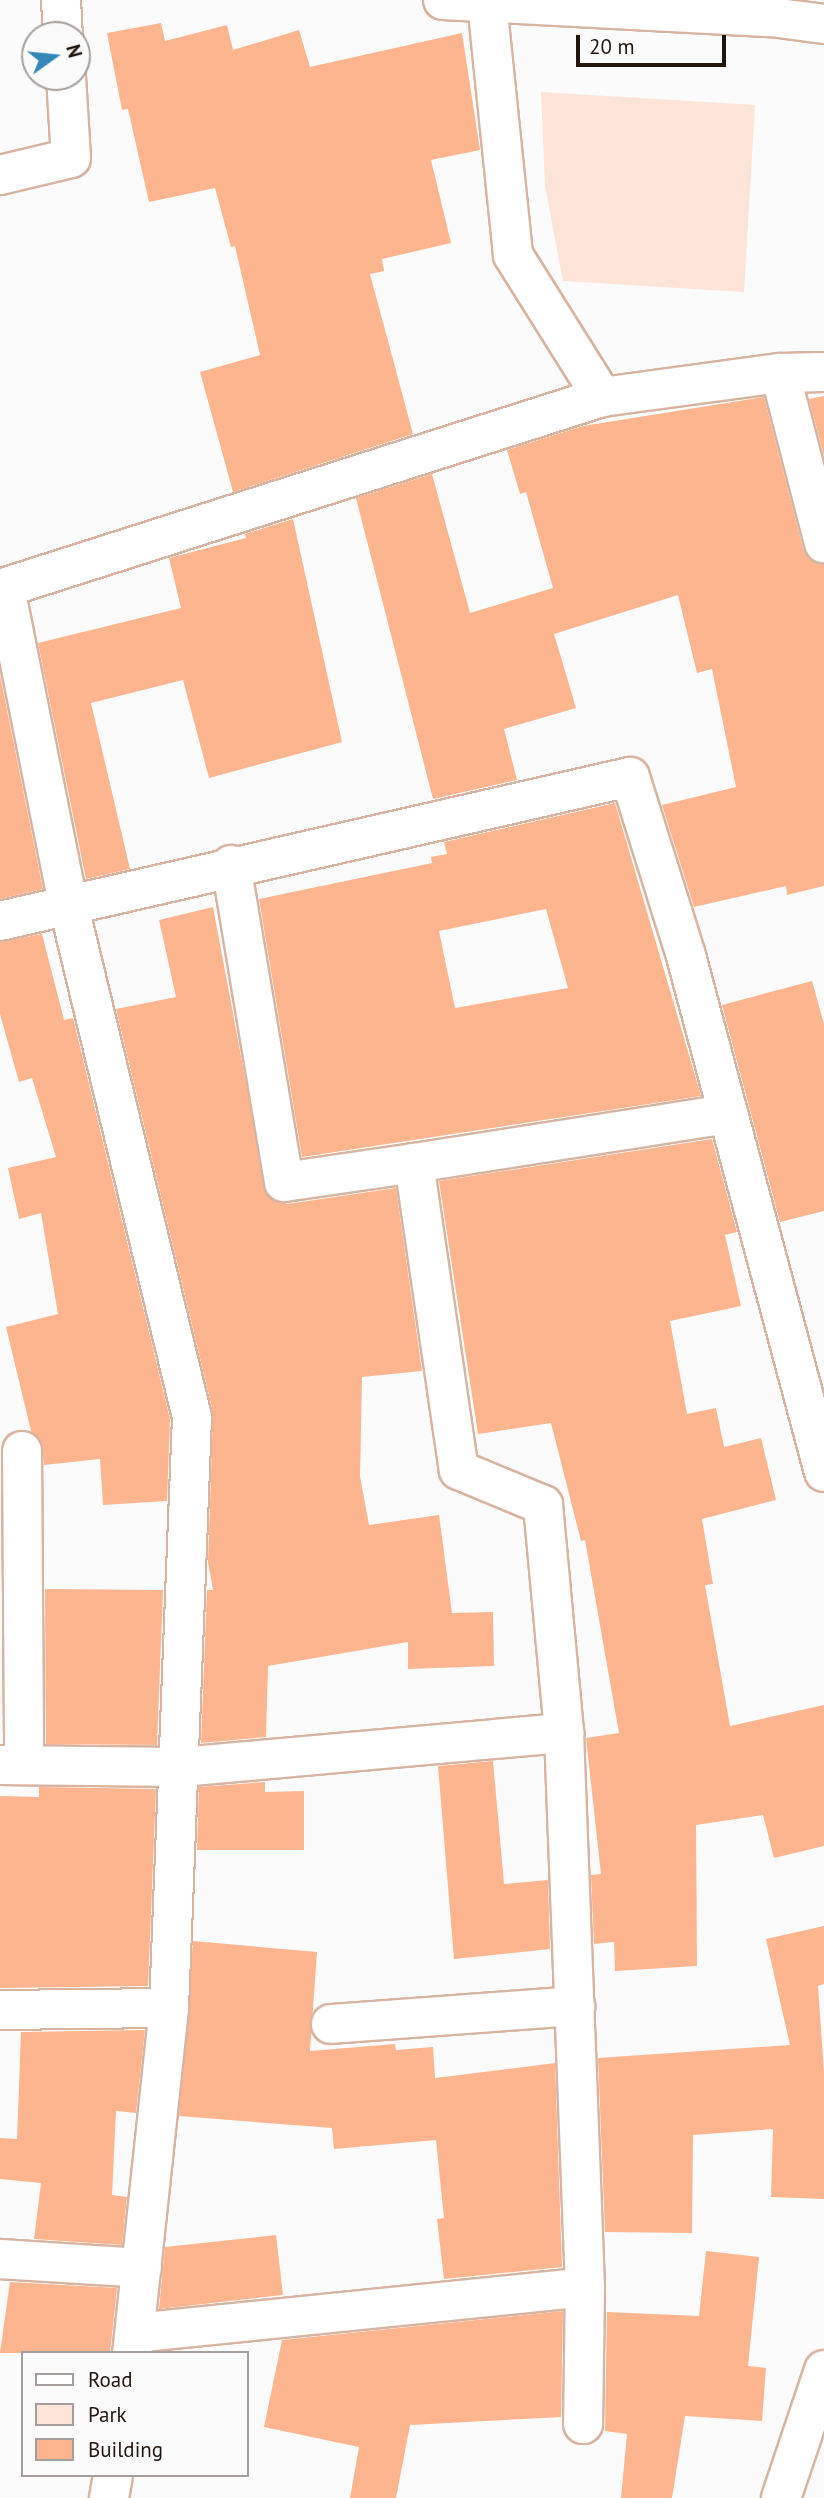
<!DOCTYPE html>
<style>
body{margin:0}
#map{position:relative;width:824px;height:2498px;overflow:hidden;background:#fbfbfb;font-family:"PT Sans",sans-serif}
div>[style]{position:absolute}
.green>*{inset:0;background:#fce4d8}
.building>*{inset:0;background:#fcb58e}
.roads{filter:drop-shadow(2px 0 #d6b4a1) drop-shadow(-2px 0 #d6b4a1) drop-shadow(0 2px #d6b4a1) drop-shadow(0 -2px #d6b4a1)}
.minor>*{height:38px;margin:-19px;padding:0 19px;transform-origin:19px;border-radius:19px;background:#fff}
span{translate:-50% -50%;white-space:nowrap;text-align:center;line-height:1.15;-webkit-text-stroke:6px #fbfbfb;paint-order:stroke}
.legend{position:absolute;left:21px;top:2351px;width:228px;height:126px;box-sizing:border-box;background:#fbfbfb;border:2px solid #a49f9c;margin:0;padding:9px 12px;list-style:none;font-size:21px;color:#21150e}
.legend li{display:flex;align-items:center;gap:14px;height:35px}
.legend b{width:35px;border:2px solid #a49f9c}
.north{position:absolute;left:21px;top:21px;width:70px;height:70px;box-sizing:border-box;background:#fbfbfb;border:2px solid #a49f9c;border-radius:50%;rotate:75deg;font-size:19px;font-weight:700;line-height:28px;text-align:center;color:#21150e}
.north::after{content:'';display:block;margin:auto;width:24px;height:32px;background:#3488b8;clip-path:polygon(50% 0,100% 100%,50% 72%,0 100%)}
.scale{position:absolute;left:576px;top:35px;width:150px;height:32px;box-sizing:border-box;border:4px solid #21150e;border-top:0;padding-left:9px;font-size:21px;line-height:24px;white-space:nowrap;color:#21150e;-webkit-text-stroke:5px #fbfbfb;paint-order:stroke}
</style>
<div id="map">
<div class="green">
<i style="clip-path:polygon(541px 92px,755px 105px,744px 292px,563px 281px,545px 186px)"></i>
</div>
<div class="building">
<i style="clip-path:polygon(161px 23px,165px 41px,227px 25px,233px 50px,299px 30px,310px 67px,462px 33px,480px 150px,431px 160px,451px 243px,382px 259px,384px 271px,370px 274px,413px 434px,233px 492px,200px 372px,260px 355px,235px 246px,231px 247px,215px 188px,149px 202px,128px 109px,122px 110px,107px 33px)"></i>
<i style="clip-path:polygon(824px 396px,824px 456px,809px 399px)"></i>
<i style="clip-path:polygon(764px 397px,803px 548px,809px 559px,824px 564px,824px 886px,787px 895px,786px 886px,694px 907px,662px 805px,736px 787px,712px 669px,697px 673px,678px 595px,554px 634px,576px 708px,504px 729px,517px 780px,433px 799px,356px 498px,432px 474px,470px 613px,553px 588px,526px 492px,520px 494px,507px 450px,583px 426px)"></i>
<i style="clip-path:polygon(293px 519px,342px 742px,209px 778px,183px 680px,91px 703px,130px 869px,86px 879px,38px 643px,181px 608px,169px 558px,246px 538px,245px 534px)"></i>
<i style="clip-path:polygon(0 675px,43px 889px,0 899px)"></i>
<i style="clip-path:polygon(evenodd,615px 803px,701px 1096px,302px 1157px,259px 899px,432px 863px,431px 857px,447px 854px,444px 842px,615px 803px,546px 909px,568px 988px,455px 1008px,439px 931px,546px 909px)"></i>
<i style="clip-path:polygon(213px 907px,267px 1195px,287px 1204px,396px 1188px,422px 1371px,362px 1377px,360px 1476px,369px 1525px,439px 1515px,452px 1613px,493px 1612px,494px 1666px,408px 1669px,408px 1642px,268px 1666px,266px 1737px,201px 1743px,207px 1590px,213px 1590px,208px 1562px,213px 1412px,116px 1009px,176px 997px,159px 920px)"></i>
<i style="clip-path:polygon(42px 934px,64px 1020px,73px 1018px,170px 1419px,167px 1501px,103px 1505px,100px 1459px,44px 1465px,41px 1441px,31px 1431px,6px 1327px,58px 1314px,41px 1213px,19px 1219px,8px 1168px,56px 1157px,32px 1078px,19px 1082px,0 1014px,0 942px)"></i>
<i style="clip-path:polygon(812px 981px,824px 1024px,824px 1211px,780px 1222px,722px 1005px)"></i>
<i style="clip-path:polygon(712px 1139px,737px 1232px,725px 1235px,741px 1306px,670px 1321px,687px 1414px,716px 1408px,724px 1447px,761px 1438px,776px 1500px,702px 1519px,713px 1584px,705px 1585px,730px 1726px,824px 1705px,824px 1846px,774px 1858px,763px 1815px,696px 1825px,697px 1966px,615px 1971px,614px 1942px,594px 1944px,591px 1875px,601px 1874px,586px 1738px,619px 1733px,585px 1540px,581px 1541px,551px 1423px,478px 1434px,439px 1181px)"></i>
<i style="clip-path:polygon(45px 1589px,163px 1590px,157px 1745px,46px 1744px)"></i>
<i style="clip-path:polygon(493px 1761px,504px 1884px,548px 1880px,550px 1949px,454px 1959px,438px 1766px)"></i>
<i style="clip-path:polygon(265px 1782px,265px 1792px,304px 1791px,304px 1850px,197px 1850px,199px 1787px)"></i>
<i style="clip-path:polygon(39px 1787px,156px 1789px,148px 1986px,0 1988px,0 1796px,39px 1797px)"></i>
<i style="clip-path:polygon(824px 1926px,824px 1984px,818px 1986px,824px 2072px,824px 2199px,771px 2197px,773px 2129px,693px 2135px,692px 2233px,605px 2232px,598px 2058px,790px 2045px,766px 1939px)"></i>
<i style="clip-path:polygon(193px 1941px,317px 1952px,310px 2051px,395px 2044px,396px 2050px,433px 2047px,435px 2078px,555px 2063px,562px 2267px,444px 2279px,437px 2219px,444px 2218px,436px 2140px,334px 2149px,332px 2128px,179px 2116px)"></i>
<i style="clip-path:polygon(145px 2030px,136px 2113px,116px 2111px,112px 2195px,127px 2197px,122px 2245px,34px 2239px,41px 2183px,0 2179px,0 2138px,17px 2139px,21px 2032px)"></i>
<i style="clip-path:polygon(276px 2235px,283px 2295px,159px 2309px,165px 2247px)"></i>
<i style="clip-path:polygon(706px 2251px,759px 2257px,748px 2366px,766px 2368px,762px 2421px,685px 2416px,672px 2498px,621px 2498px,627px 2434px,605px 2431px,607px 2312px,699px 2316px)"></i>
<i style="clip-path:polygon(10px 2282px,117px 2288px,110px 2353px,0 2353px)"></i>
<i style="clip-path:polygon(563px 2311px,561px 2417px,410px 2425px,396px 2498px,350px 2498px,359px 2447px,264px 2427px,282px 2340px)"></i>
</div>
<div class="roads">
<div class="minor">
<i style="left:61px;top:0;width:35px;rotate:87deg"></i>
<i style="left:443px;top:0;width:328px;rotate:3deg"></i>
<i style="left:771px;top:17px;width:53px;rotate:7.5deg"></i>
<i style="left:487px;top:3px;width:253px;rotate:84.1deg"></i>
<i style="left:513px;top:255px;width:168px;rotate:57.9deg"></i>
<i style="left:0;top:175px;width:73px;rotate:-13.5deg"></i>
<i style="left:71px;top:158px;width:81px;rotate:-93.5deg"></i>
<i style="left:780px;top:373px;width:176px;rotate:75.5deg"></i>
<i style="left:5px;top:588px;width:321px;rotate:78.7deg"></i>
<i style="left:68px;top:903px;width:529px;rotate:76.44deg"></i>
<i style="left:192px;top:1417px;width:591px;rotate:92.23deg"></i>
<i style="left:169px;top:2008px;width:347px;rotate:96.1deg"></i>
<i style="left:0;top:589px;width:632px;rotate:-17.69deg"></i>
<i style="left:602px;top:397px;width:180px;rotate:-7.7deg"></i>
<i style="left:780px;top:373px;width:44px;rotate:-1.3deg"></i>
<i style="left:231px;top:865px;width:321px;rotate:80.5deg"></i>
<i style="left:284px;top:1182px;width:131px;rotate:-8.3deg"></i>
<i style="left:414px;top:1163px;width:310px;rotate:81.7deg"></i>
<i style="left:459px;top:1470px;width:91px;rotate:22.6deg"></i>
<i style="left:543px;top:1505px;width:229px;rotate:84.7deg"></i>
<i style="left:564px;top:1733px;width:554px;rotate:87.83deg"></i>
<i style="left:585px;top:2287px;width:137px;rotate:90.8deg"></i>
<i style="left:0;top:921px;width:646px;rotate:-12.88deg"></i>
<i style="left:630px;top:777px;width:188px;rotate:72.6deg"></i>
<i style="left:686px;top:956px;width:534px;rotate:75.03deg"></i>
<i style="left:414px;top:1163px;width:318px;rotate:-8.9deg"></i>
<i style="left:22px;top:1451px;width:314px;rotate:89.6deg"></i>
<i style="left:0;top:1765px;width:181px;rotate:0.6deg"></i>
<i style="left:181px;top:1767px;width:385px;rotate:-5.1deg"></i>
<i style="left:0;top:2010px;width:169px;rotate:-0.7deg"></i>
<i style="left:331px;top:2024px;width:245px;rotate:-4.2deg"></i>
<i style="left:0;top:2259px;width:142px;rotate:3.6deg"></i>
<i style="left:135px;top:2333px;width:452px;rotate:-5.8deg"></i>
<i style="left:109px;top:2498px;width:23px;rotate:-80deg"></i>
<i style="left:781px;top:2498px;width:135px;rotate:-71.4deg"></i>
</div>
</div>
<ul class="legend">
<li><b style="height:9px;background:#fff"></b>Road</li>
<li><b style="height:19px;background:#fce4d8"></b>Park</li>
<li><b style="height:19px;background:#fcb58e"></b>Building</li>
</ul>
<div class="north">N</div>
<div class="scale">20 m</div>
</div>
